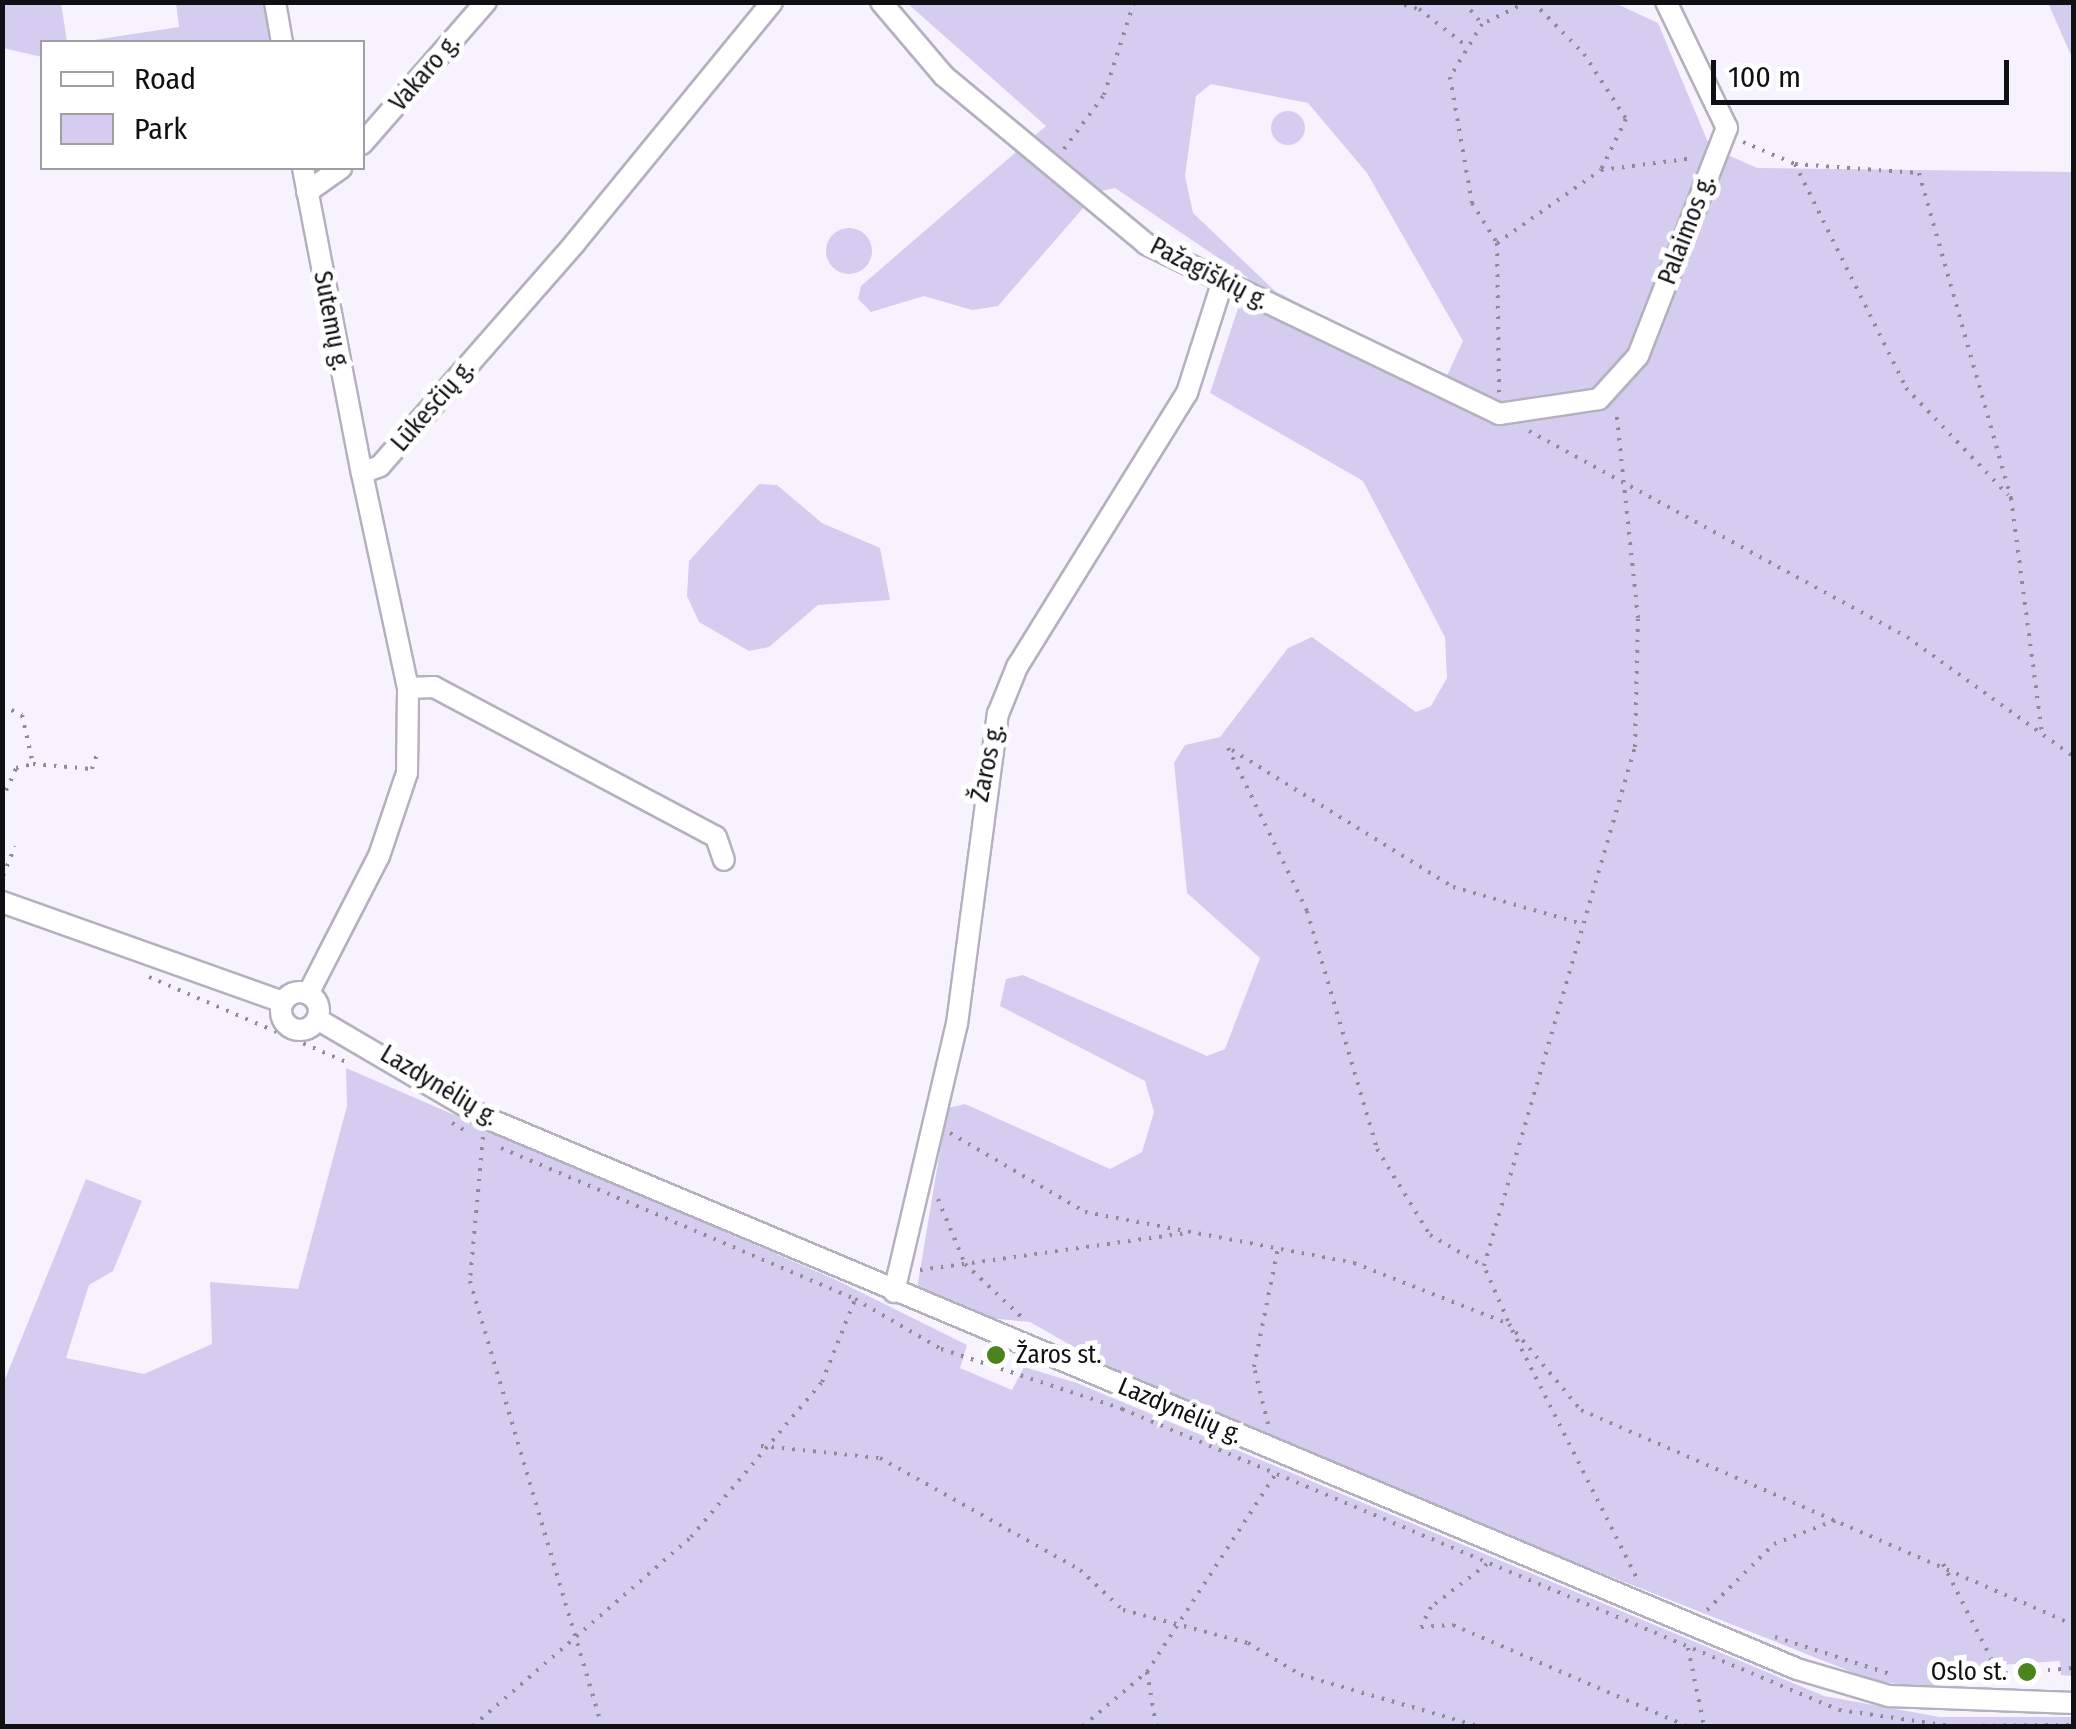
<!DOCTYPE html>
<meta charset="utf-8">
<style>
body{margin:0}
#map{position:relative;width:2076px;height:1729px;overflow:hidden;background:#f6f3ff;font-family:"Fira Sans Condensed",sans-serif}
div>[style]{position:absolute}
.green>*{inset:0;background:#d4cdef}
.round{border-radius:50%}
.path>*{height:4px;margin-top:-2px;transform-origin:0;background:repeating-linear-gradient(90deg,#8d8b94 0 2.5px,transparent 0 10.5px)}
.roads{filter:drop-shadow(2px 0 #b4b1bf) drop-shadow(-2px 0 #b4b1bf) drop-shadow(0 2px #b4b1bf) drop-shadow(0 -2px #b4b1bf)}
.minor>*{height:20px;margin:-10px;padding:0 10px;transform-origin:10px;border-radius:10px;background:#fff}
.minor>.ring{margin:-10px;padding:0;box-sizing:content-box;background:none;border:20px solid #fff;border-radius:50%}
.dots>*{width:28px;height:28px;translate:-50% -50%;box-sizing:border-box;border:5px solid #fff;border-radius:50%}
span{translate:-50% -50%;white-space:nowrap;text-align:center;line-height:1.15;-webkit-text-stroke:10px #fff;paint-order:stroke}
.street-label{font-size:25px;color:#100f14}
.poi-label{font-size:25px;color:#100f14}
.left{translate:0 -50%;text-align:left}
.right{translate:-100% -50%;text-align:right}
.frame{position:absolute;inset:0;border:5px solid #100f14;pointer-events:none}
.legend{position:absolute;left:40px;top:40px;width:325px;height:130px;box-sizing:border-box;background:#fff;border:2px solid #9f9fa1;margin:0;padding:12px 18px;list-style:none;font-size:30px;color:#100f14}
.legend li{display:flex;align-items:center;gap:20px;height:50px}
.legend b{width:50px;border:2px solid #9f9fa1}
.scale{position:absolute;left:1711px;top:60px;width:298px;height:45px;box-sizing:border-box;border:5px solid #100f14;border-top:0;padding-left:12px;font-size:30px;line-height:35px;white-space:nowrap;color:#100f14;-webkit-text-stroke:8px #fff;paint-order:stroke}
</style>
<div id="map">
<div class="green">
<i style="clip-path:polygon(3px 2px,61px 3px,67px 42px,42px 42px,42px 57px,3px 48px)"></i>
<i style="clip-path:polygon(176px 2px,263px 3px,270px 42px,81px 42px,179px 27px)"></i>
<i style="clip-path:polygon(evenodd,907px 3px,1615px 3px,1658px 23px,1710px 147px,1757px 168px,2073px 172px,2073px 1676px,2061px 1675px,2060px 1661px,2000px 1665px,1922px 1688px,1872px 1680px,1364px 1479px,1128px 1378px,1030px 1322px,978px 1317px,917px 1289px,947px 1108px,965px 1104px,1110px 1169px,1142px 1152px,1154px 1112px,1145px 1081px,1000px 1006px,1006px 979px,1023px 975px,1207px 1056px,1225px 1049px,1260px 958px,1187px 893px,1174px 763px,1185px 745px,1220px 737px,1288px 648px,1312px 637px,1416px 712px,1431px 706px,1447px 678px,1445px 637px,1363px 481px,1210px 393px,1248px 278px,1115px 188px,1097px 192px,998px 306px,972px 310px,924px 296px,871px 312px,858px 299px,861px 286px,1046px 126px,907px 3px,1211px 84px,1308px 103px,1367px 173px,1463px 341px,1445px 380px,1275px 291px,1193px 213px,1185px 176px,1196px 96px,1211px 84px)"></i>
<i style="clip-path:polygon(2048px 3px,2073px 3px,2073px 57px,2070px 53px)"></i>
<i class="round" style="left:1271px;top:111px;width:34px;height:34px"></i>
<i class="round" style="left:826px;top:228px;width:46px;height:46px"></i>
<i style="clip-path:polygon(759px 484px,777px 485px,822px 523px,880px 548px,890px 600px,818px 605px,769px 647px,749px 651px,699px 622px,687px 596px,689px 561px)"></i>
<i style="clip-path:polygon(346px 1068px,834px 1279px,967px 1345px,960px 1368px,1012px 1390px,1024px 1367px,1077px 1383px,1824px 1696px,1940px 1717px,2073px 1717px,2073px 1726px,3px 1726px,3px 1384px,86px 1179px,142px 1201px,113px 1271px,89px 1285px,66px 1358px,144px 1374px,212px 1344px,210px 1282px,298px 1289px,347px 1106px)"></i>
</div>
<div class="path">
<i style="left:1394px;top:2px;width:26px;rotate:16deg"></i>
<i style="left:1419px;top:9px;width:57px;rotate:37.9deg"></i>
<i style="left:1464px;top:2px;width:28px;rotate:51deg"></i>
<i style="left:1527px;top:2px;width:50px;rotate:153.9deg"></i>
<i style="left:1482px;top:24px;width:62px;rotate:121.1deg"></i>
<i style="left:1450px;top:77px;width:128px;rotate:80.1deg"></i>
<i style="left:1472px;top:203px;width:47px;rotate:58deg"></i>
<i style="left:1497px;top:243px;width:127px;rotate:-35.1deg"></i>
<i style="left:1601px;top:170px;width:94px;rotate:-7.4deg"></i>
<i style="left:1533px;top:2px;width:73px;rotate:45.6deg"></i>
<i style="left:1584px;top:54px;width:77px;rotate:57.1deg"></i>
<i style="left:1626px;top:119px;width:57px;rotate:116.1deg"></i>
<i style="left:1743px;top:142px;width:56px;rotate:22.9deg"></i>
<i style="left:1795px;top:164px;width:250px;rotate:63.6deg"></i>
<i style="left:1906px;top:388px;width:148px;rotate:46.4deg"></i>
<i style="left:1064px;top:149px;width:67px;rotate:-53.5deg"></i>
<i style="left:1104px;top:95px;width:98px;rotate:-72.1deg"></i>
<i style="left:1795px;top:164px;width:124px;rotate:4.2deg"></i>
<i style="left:1919px;top:173px;width:338px;rotate:74.2deg"></i>
<i style="left:2011px;top:498px;width:237px;rotate:82.5deg"></i>
<i style="left:1497px;top:243px;width:151px;rotate:89.2deg"></i>
<i style="left:1529px;top:431px;width:430px;rotate:28.6deg"></i>
<i style="left:1907px;top:637px;width:206px;rotate:35.7deg"></i>
<i style="left:2px;top:706px;width:22px;rotate:24deg"></i>
<i style="left:22px;top:715px;width:50px;rotate:77.3deg"></i>
<i style="left:33px;top:764px;width:59px;rotate:4.8deg"></i>
<i style="left:92px;top:769px;width:16px;rotate:-72deg"></i>
<i style="left:1228px;top:748px;width:181px;rotate:64.1deg"></i>
<i style="left:1307px;top:911px;width:248px;rotate:73.6deg"></i>
<i style="left:1377px;top:1149px;width:101px;rotate:58.4deg"></i>
<i style="left:1430px;top:1235px;width:62px;rotate:29.9deg"></i>
<i style="left:1232px;top:750px;width:260px;rotate:31.8deg"></i>
<i style="left:1453px;top:887px;width:131px;rotate:15.9deg"></i>
<i style="left:2px;top:800px;width:35px;rotate:-66deg"></i>
<i style="left:16px;top:768px;width:17px;rotate:-13deg"></i>
<i style="left:3px;top:876px;width:32px;rotate:-68deg"></i>
<i style="left:149px;top:977px;width:218px;rotate:23.3deg"></i>
<i style="left:452px;top:1123px;width:20px;rotate:30deg"></i>
<i style="left:950px;top:1133px;width:156px;rotate:30.3deg"></i>
<i style="left:1085px;top:1212px;width:274px;rotate:10.7deg"></i>
<i style="left:1354px;top:1263px;width:167px;rotate:21.5deg"></i>
<i style="left:1509px;top:1324px;width:112px;rotate:50.1deg"></i>
<i style="left:1581px;top:1410px;width:538px;rotate:23.56deg"></i>
<i style="left:483px;top:1137px;width:145px;rotate:95.2deg"></i>
<i style="left:470px;top:1281px;width:464px;rotate:73.5deg"></i>
<i style="left:501px;top:1148px;width:385px;rotate:23.1deg"></i>
<i style="left:855px;top:1299px;width:99px;rotate:30.2deg"></i>
<i style="left:941px;top:1349px;width:191px;rotate:18.3deg"></i>
<i style="left:1122px;top:1409px;width:778px;rotate:22.77deg"></i>
<i style="left:1839px;top:1710px;width:113px;rotate:8.1deg"></i>
<i style="left:1951px;top:1726px;width:123px;rotate:-0.5deg"></i>
<i style="left:938px;top:1199px;width:70px;rotate:67.4deg"></i>
<i style="left:965px;top:1264px;width:83px;rotate:43.1deg"></i>
<i style="left:920px;top:1270px;width:271px;rotate:-7.9deg"></i>
<i style="left:1508px;top:1321px;width:60px;rotate:-113.6deg"></i>
<i style="left:1484px;top:1266px;width:541px;rotate:-73.78deg"></i>
<i style="left:1635px;top:747px;width:129px;rotate:-88.7deg"></i>
<i style="left:1638px;top:618px;width:210px;rotate:-96deg"></i>
<i style="left:1512px;top:1330px;width:280px;rotate:63.3deg"></i>
<i style="left:1268px;top:1424px;width:59px;rotate:-103.8deg"></i>
<i style="left:1254px;top:1367px;width:121px;rotate:-78.6deg"></i>
<i style="left:761px;top:1446px;width:120px;rotate:5.8deg"></i>
<i style="left:880px;top:1458px;width:229px;rotate:29.2deg"></i>
<i style="left:1080px;top:1570px;width:59px;rotate:42.9deg"></i>
<i style="left:1123px;top:1610px;width:129px;rotate:14.8deg"></i>
<i style="left:1248px;top:1643px;width:62px;rotate:31.1deg"></i>
<i style="left:1301px;top:1675px;width:184px;rotate:16.1deg"></i>
<i style="left:1487px;top:1564px;width:71px;rotate:142.5deg"></i>
<i style="left:1431px;top:1607px;width:22px;rotate:117deg"></i>
<i style="left:1421px;top:1627px;width:32px;rotate:-4deg"></i>
<i style="left:1453px;top:1625px;width:254px;rotate:23.4deg"></i>
<i style="left:1943px;top:1564px;width:121px;rotate:63deg"></i>
<i style="left:1707px;top:1610px;width:94px;rotate:-44.6deg"></i>
<i style="left:1774px;top:1544px;width:66px;rotate:-21.2deg"></i>
<i style="left:1775px;top:1637px;width:121px;rotate:17.8deg"></i>
<i style="left:1688px;top:1648px;width:80px;rotate:78.4deg"></i>
<i style="left:1147px;top:1672px;width:55px;rotate:80.5deg"></i>
<i style="left:1964px;top:1677px;width:110px;rotate:-4.7deg"></i>
<i style="left:473px;top:1726px;width:289px;rotate:-40.9deg"></i>
<i style="left:691px;top:1537px;width:203px;rotate:-49.8deg"></i>
<i style="left:822px;top:1382px;width:92px;rotate:-68.2deg"></i>
<i style="left:1083px;top:1726px;width:84px;rotate:-40.2deg"></i>
<i style="left:1147px;top:1672px;width:235px;rotate:-57deg"></i>
</div>
<div class="roads">
<div class="minor">
<i style="left:275px;top:2px;width:41px;rotate:80.1deg"></i>
<i style="left:881px;top:2px;width:97px;rotate:49.6deg"></i>
<i style="left:944px;top:76px;width:263px;rotate:39.7deg"></i>
<i style="left:1146px;top:244px;width:392px;rotate:25.7deg"></i>
<i style="left:1499px;top:414px;width:101px;rotate:-8.5deg"></i>
<i style="left:1599px;top:399px;width:58px;rotate:-47.8deg"></i>
<i style="left:1638px;top:356px;width:245px;rotate:-68.7deg"></i>
<i style="left:1727px;top:128px;width:140px;rotate:-115.8deg"></i>
<i style="left:362px;top:144px;width:189px;rotate:-48.9deg"></i>
<i style="left:303px;top:168px;width:311px;rotate:79.1deg"></i>
<i style="left:307px;top:192px;width:42px;rotate:-35.2deg"></i>
<i style="left:408px;top:688px;width:26px;rotate:-2deg"></i>
<i style="left:434px;top:687px;width:319px;rotate:28deg"></i>
<i style="left:716px;top:837px;width:24px;rotate:71deg"></i>
<i style="left:2px;top:902px;width:298px;rotate:19.6deg"></i>
<i class="ring" style="left:281px;top:992px;width:18px;height:18px"></i>
<i style="left:308px;top:994px;width:155px;rotate:-62.8deg"></i>
<i style="left:379px;top:856px;width:88px;rotate:-71.4deg"></i>
<i style="left:407px;top:773px;width:85px;rotate:-89.3deg"></i>
<i style="left:408px;top:688px;width:220px;rotate:-102.1deg"></i>
<i style="left:362px;top:473px;width:19px;rotate:-21deg"></i>
<i style="left:380px;top:466px;width:296px;rotate:-48.8deg"></i>
<i style="left:575px;top:243px;width:311px;rotate:-50.7deg"></i>
<i style="left:317px;top:1019px;width:194px;rotate:30.4deg"></i>
<i style="left:484px;top:1117px;width:1424px;rotate:22.8deg"></i>
<i style="left:1797px;top:1669px;width:96px;rotate:16.4deg"></i>
<i style="left:1889px;top:1696px;width:185px;rotate:2.2deg"></i>
<i style="left:894px;top:1292px;width:275px;rotate:-76.8deg"></i>
<i style="left:957px;top:1024px;width:313px;rotate:-82.5deg"></i>
<i style="left:998px;top:714px;width:51px;rotate:-68deg"></i>
<i style="left:1017px;top:667px;width:322px;rotate:-58.2deg"></i>
<i style="left:1187px;top:393px;width:115px;rotate:-72.3deg"></i>
</div>
</div>
<div class="dots">
<i style="left:996px;top:1355px;background:#4b831c"></i>
<i style="left:2027px;top:1672px;background:#4b831c"></i>
</div>
<div class="street-label">
<span style="left:425px;top:73px;rotate:-49deg">Vakaro g.</span>
<span style="left:1687px;top:230px;rotate:-69deg">Palaimos g.</span>
<span style="left:1209px;top:274px;rotate:27deg">Pažagiškių g.</span>
<span style="left:331px;top:321px;rotate:79deg">Sutemų g.</span>
<span style="left:433px;top:406px;rotate:-49deg">Lūkesčių g.</span>
<span style="left:988px;top:763px;rotate:-78deg">Žaros g.</span>
<span style="left:439px;top:1086px;rotate:31deg">Lazdynėlių g.</span>
<span style="left:1180px;top:1411px;rotate:23deg">Lazdynėlių g.</span>
</div>
<div class="poi-label">
<span class="left" style="left:1016px;top:1355px">Žaros st.</span>
<span class="right" style="left:2007px;top:1672px">Oslo st.</span>
</div>
<div class="frame"></div>
<ul class="legend">
<li><b style="height:12px;background:#fff"></b>Road</li>
<li><b style="height:28px;background:#d4cdef"></b>Park</li>
</ul>
<div class="scale">100 m</div>
</div>
